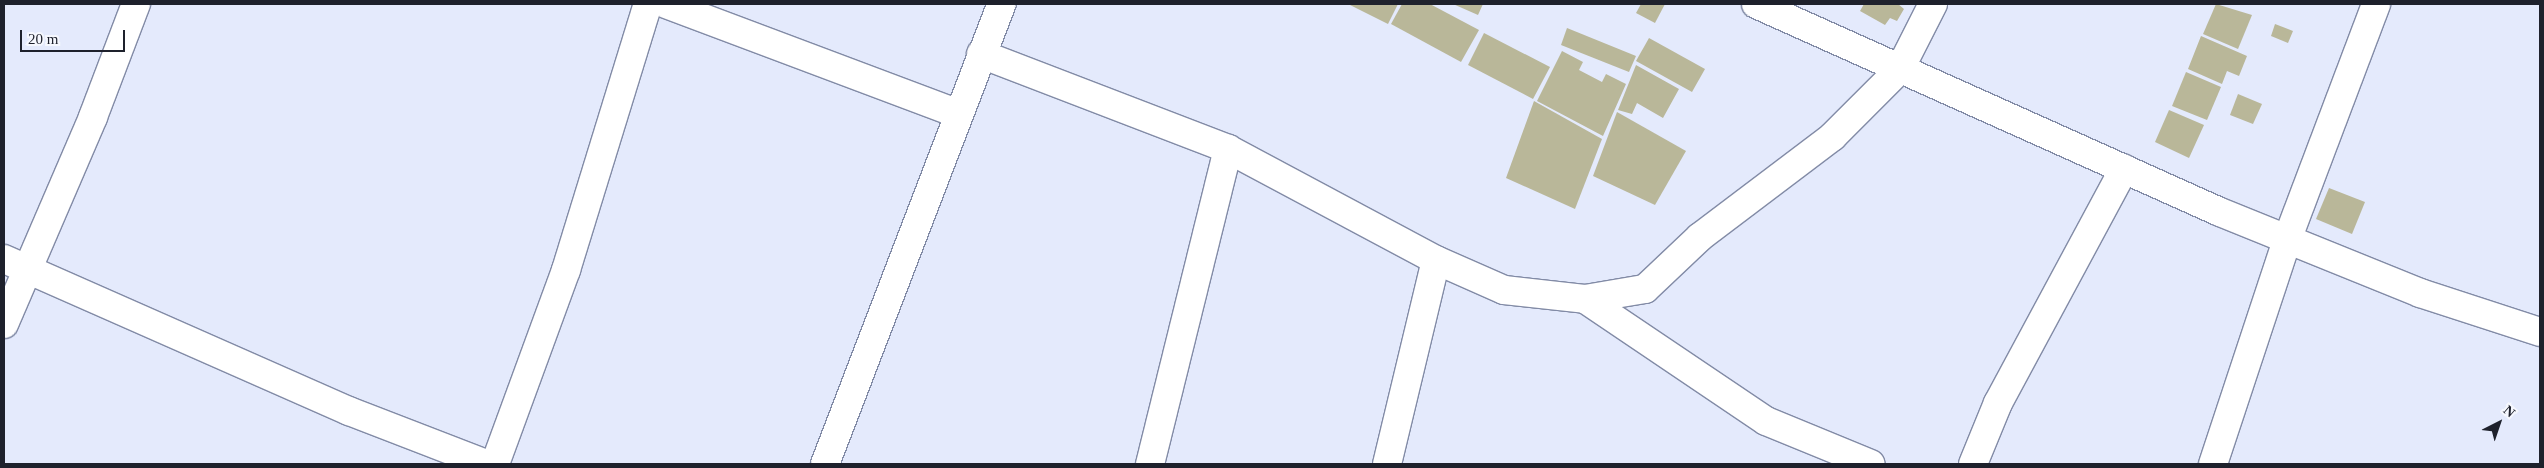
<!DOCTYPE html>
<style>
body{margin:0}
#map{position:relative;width:2544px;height:468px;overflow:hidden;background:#e4eafc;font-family:"Times New Roman",serif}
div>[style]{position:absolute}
.building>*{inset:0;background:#b9b799}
.roads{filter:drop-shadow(1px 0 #828ba6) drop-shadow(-1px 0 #828ba6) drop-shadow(0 1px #828ba6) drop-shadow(0 -1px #828ba6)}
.minor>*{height:28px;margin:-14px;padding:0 14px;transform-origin:14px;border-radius:14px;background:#fff}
span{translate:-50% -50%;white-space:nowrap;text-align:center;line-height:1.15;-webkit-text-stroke:5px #f6f8fe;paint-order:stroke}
.frame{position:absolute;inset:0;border:5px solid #1e212c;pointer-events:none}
.north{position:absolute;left:2474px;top:398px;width:50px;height:50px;-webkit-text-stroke:4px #f6f8fe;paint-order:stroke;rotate:41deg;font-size:14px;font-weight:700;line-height:20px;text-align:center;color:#1e212c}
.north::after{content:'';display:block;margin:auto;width:18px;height:22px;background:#1e212c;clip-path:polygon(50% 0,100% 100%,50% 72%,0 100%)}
.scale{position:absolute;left:20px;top:30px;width:105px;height:22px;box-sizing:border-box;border:2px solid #1e212c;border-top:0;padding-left:6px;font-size:15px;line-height:18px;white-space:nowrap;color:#1e212c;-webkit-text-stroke:4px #f6f8fe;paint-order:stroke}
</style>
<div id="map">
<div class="building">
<i style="clip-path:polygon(1348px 4px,1398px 4px,1388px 24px)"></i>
<i style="clip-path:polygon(1402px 4px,1430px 4px,1479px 30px,1461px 62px,1391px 24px)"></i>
<i style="clip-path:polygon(1453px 4px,1483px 4px,1478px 15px)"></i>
<i style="clip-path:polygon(1641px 4px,1665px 4px,1655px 23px,1636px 13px)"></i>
<i style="clip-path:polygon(1864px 4px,1898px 4px,1904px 9px,1897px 21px,1890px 18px,1885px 25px,1860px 11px)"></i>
<i style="clip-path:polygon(2216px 4px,2252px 15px,2238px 49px,2203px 34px)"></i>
<i style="clip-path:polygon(2275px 24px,2293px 31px,2288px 43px,2271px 36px)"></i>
<i style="clip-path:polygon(1567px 28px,1636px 56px,1629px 72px,1561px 45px)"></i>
<i style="clip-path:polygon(1484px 33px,1550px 67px,1533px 99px,1468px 65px)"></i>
<i style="clip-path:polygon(2201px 36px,2247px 56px,2239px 76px,2227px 71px,2222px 84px,2188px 69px)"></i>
<i style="clip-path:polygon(1649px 38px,1705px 69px,1692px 92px,1636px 61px)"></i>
<i style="clip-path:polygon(1562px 51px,1583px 62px,1579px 70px,1602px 82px,1606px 74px,1626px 84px,1603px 136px,1537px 101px)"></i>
<i style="clip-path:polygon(1636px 65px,1679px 89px,1663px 118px,1637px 103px,1632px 114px,1618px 110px)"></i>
<i style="clip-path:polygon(2186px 72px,2221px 87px,2207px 120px,2172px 106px)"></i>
<i style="clip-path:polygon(2238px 94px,2262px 104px,2253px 124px,2230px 115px)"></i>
<i style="clip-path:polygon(1534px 101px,1602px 139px,1575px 209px,1506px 178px)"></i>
<i style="clip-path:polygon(2169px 110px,2204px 125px,2189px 158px,2155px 142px)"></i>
<i style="clip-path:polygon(1617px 112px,1686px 151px,1655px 205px,1593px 176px)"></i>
<i style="clip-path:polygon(2329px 188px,2365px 202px,2352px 234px,2316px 219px)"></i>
</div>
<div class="roads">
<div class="minor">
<i style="left:666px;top:4px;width:312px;rotate:20.6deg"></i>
<i style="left:1756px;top:4px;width:508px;rotate:24.15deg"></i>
<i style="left:2220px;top:212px;width:216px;rotate:22deg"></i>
<i style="left:2420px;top:293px;width:126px;rotate:18deg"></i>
<i style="left:981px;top:54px;width:265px;rotate:21deg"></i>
<i style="left:1228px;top:149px;width:325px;rotate:103.9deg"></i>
<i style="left:1228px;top:149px;width:236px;rotate:28.1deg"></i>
<i style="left:1436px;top:260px;width:210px;rotate:103.5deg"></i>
<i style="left:4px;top:259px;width:377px;rotate:23.8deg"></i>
<i style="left:349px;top:411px;width:147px;rotate:21.1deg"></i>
<i style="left:1436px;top:260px;width:74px;rotate:23.8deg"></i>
<i style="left:1504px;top:290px;width:81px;rotate:6.3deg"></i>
<i style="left:1585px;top:299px;width:61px;rotate:-9.5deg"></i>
<i style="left:1645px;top:289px;width:76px;rotate:-43.4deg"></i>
<i style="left:1700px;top:237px;width:166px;rotate:-37.1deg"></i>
<i style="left:1832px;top:137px;width:96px;rotate:-45deg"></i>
<i style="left:1900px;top:69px;width:73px;rotate:-63.1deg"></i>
<i style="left:1585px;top:299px;width:218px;rotate:34deg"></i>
<i style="left:1766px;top:421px;width:113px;rotate:22.3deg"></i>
<i style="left:4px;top:324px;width:225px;rotate:-66.7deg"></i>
<i style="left:93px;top:117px;width:121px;rotate:-69.2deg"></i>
<i style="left:495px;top:464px;width:207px;rotate:-69.9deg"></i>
<i style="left:566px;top:270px;width:278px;rotate:-72.9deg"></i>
<i style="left:825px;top:464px;width:493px;rotate:-69deg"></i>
<i style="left:1973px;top:464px;width:66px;rotate:-67.7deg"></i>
<i style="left:1998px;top:403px;width:266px;rotate:-61.7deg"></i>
<i style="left:2213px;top:464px;width:236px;rotate:-71.7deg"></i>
<i style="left:2287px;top:240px;width:252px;rotate:-69.3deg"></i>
</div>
</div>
<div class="frame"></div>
<div class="north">N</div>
<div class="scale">20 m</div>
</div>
